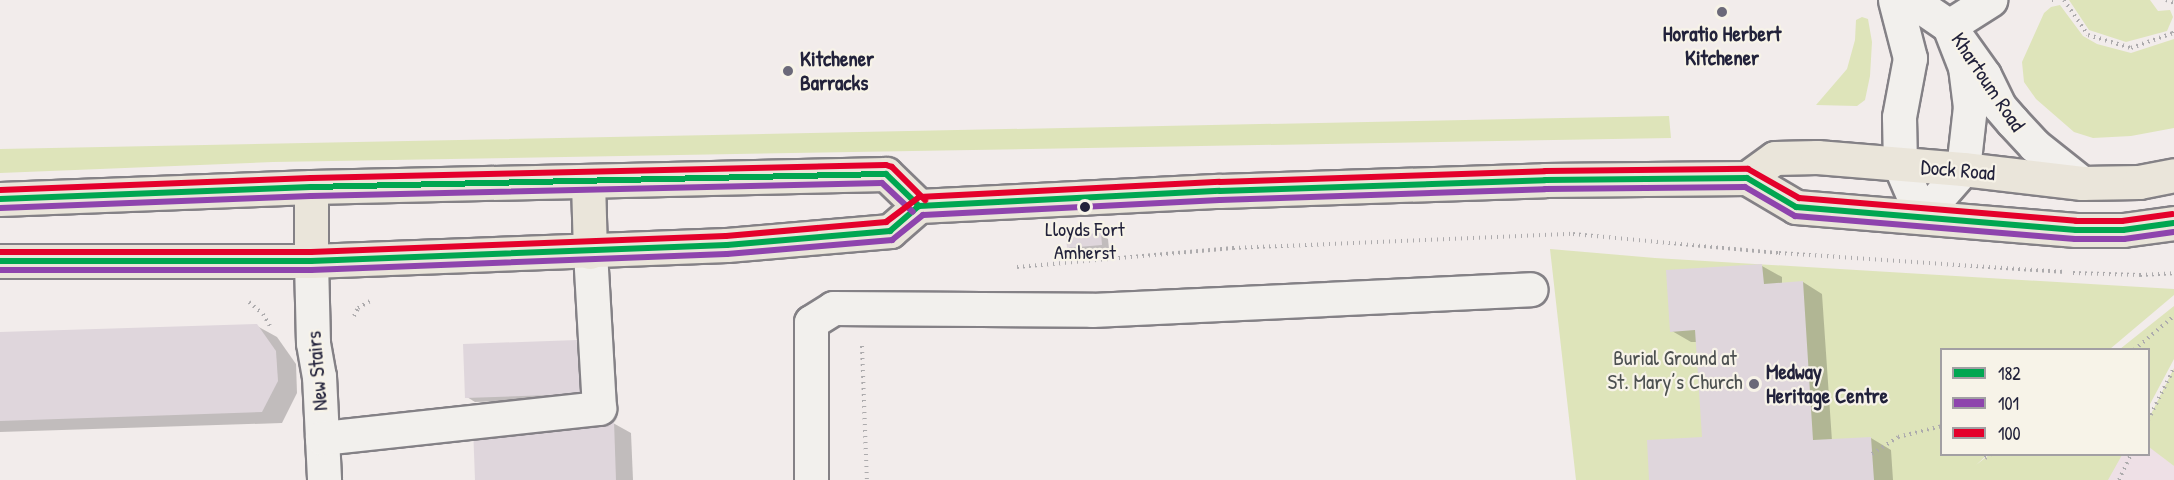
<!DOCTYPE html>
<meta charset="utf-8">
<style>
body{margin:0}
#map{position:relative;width:2174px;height:480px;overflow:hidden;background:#f2eceb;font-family:"Patrick Hand",sans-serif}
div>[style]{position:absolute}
.built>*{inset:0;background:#eee0e6}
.green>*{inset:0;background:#dee4ba}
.shadow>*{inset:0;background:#0003}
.building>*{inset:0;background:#dfd6dc}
.path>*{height:4px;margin-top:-2px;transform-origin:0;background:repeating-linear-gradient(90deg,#adabad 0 1.5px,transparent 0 6px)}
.roads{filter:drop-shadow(2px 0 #848186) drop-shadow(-2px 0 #848186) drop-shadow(0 2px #848186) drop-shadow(0 -2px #848186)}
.minor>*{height:33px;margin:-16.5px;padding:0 16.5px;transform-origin:16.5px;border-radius:16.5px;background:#f2f0ed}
.major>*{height:33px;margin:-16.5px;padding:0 16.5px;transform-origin:16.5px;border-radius:16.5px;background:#eae5da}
.bus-1>*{height:6px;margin:-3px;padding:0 3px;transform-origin:3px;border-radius:3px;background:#00a651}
.bus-2>*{height:6px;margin:-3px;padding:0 3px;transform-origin:3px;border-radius:3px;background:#8e44ad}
.bus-3>*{height:6px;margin:-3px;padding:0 3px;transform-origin:3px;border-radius:3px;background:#e4002b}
.dots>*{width:16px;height:16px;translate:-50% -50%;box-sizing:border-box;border:3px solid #f7f3e8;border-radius:50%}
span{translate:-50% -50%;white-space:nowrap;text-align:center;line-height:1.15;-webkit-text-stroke:4.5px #f7f3e8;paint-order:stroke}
.bus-label{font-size:20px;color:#22223b}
.poi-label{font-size:21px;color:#22223b;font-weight:700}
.left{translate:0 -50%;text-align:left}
.street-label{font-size:21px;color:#22223b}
.park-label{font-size:21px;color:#4d5151}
.legend{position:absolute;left:1940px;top:348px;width:210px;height:108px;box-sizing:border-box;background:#f7f3e8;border:2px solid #a29fa3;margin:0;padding:8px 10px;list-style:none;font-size:18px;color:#22223b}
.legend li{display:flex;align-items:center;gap:12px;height:30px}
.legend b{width:30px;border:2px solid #a29fa3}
</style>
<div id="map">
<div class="built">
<i style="clip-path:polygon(2149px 445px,2174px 466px,2174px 480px,2107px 480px,2121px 455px,2148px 454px)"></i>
</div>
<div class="green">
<i style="clip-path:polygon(2069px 0,2150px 0,2158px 11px,2170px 10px,2173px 17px,2167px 31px,2126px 42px,2089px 30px)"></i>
<i style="clip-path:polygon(2060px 5px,2083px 36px,2097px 44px,2131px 53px,2174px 39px,2174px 128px,2131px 136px,2093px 138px,2074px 132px,2036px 99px,2024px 82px,2022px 62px,2044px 13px,2051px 7px)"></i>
<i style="clip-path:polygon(1862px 17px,1868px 19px,1872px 42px,1870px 76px,1865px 100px,1857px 106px,1816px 105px,1847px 69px,1855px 40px,1856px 20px)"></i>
<i style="clip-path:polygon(1669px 116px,1671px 138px,273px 162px,0 173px,0 149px)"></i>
<i style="clip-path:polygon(1550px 249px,1655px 258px,2174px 289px,2174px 295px,2110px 349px,1942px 350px,1942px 454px,1987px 455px,1976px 465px,1989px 455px,2122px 455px,2108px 480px,1576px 480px)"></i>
<i style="clip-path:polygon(2174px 306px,2174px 359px,2149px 406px,2148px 350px,2120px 349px)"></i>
<i style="clip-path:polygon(2174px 368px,2174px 466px,2149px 447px,2148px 420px)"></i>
</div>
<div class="shadow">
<i style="clip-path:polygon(1100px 234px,1108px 239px,1109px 249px,1076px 252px,1068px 247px)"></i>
<i style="clip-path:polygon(1762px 266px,1782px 277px,1782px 284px,1803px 282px,1822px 294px,1832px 441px,1871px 438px,1891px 450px,1893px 480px,1651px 480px,1703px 438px,1697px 342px,1691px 342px,1672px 331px)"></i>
<i style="clip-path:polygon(257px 326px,277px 337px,296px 364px,297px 393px,282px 423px,0 432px,0 334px)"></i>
<i style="clip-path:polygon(605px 341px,613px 345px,615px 397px,475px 402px,467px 397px)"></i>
<i style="clip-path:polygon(613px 423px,631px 433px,633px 480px,476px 480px)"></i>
</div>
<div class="building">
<i style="clip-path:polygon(1101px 233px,1102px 245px,1067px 248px,1066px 235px)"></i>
<i style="clip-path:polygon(1762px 264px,1764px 284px,1803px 281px,1813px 440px,1871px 437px,1874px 480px,1649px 480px,1647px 440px,1702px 437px,1695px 330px,1670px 332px,1666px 270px)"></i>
<i style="clip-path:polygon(257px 324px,276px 351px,278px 381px,262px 412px,0 421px,0 332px)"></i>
<i style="clip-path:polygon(605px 339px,607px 393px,465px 398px,463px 344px)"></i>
<i style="clip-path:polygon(614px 421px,616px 480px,475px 480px,473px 426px)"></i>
</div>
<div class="path">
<i style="left:2052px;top:0;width:1px"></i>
<i style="left:2064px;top:0;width:42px;rotate:55.6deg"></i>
<i style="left:2088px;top:35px;width:45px;rotate:16.8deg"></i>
<i style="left:2131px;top:48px;width:45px;rotate:-19.7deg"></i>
<i style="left:2173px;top:33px;width:3px;rotate:-72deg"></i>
<i style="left:2166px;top:0;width:9px;rotate:21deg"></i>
<i style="left:1017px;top:267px;width:217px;rotate:-5deg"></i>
<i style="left:1233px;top:248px;width:340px;rotate:-2.4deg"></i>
<i style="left:1573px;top:234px;width:207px;rotate:5.3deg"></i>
<i style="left:1779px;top:253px;width:287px;rotate:3.8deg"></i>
<i style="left:2073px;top:273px;width:67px;rotate:1.7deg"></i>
<i style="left:2140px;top:275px;width:34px;rotate:-3deg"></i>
<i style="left:249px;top:302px;width:18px;rotate:41deg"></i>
<i style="left:263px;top:314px;width:16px;rotate:60deg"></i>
<i style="left:354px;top:316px;width:9px;rotate:-63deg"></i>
<i style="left:358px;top:308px;width:16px;rotate:-30deg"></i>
<i style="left:862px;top:346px;width:134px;rotate:87.9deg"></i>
<i style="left:2134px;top:350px;width:52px;rotate:-40.4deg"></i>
<i style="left:2148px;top:420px;width:58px;rotate:-63.4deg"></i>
<i style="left:1872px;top:454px;width:31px;rotate:-33deg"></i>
<i style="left:1898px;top:437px;width:45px;rotate:-14deg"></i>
<i style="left:1985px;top:458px;width:7px;rotate:-34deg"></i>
<i style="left:2119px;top:480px;width:29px;rotate:-65deg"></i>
</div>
<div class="roads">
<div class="minor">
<i style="left:1895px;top:0;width:60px;rotate:75.5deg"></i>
<i style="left:1910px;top:58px;width:60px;rotate:100.6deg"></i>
<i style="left:1899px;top:117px;width:48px;rotate:88.8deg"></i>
<i style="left:1900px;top:165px;width:56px;rotate:66.7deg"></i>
<i style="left:1922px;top:216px;width:62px;rotate:-48.9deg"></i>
<i style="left:1963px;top:169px;width:62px;rotate:-83.6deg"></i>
<i style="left:1970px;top:107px;width:40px;rotate:-97.1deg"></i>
<i style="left:1965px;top:67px;width:44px;rotate:-111.3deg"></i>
<i style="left:1949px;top:26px;width:49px;rotate:-32.4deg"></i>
<i style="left:1911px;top:0;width:46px;rotate:34.4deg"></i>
<i style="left:1949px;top:26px;width:60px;rotate:54.5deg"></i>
<i style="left:1984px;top:75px;width:34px;rotate:64deg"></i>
<i style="left:1999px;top:106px;width:20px;rotate:49deg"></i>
<i style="left:2012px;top:121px;width:33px;rotate:47deg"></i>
<i style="left:2034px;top:145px;width:61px;rotate:38.4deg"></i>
<i style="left:311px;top:261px;width:82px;rotate:88.6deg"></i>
<i style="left:313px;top:343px;width:34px;rotate:80deg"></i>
<i style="left:319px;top:376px;width:104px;rotate:87.2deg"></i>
<i style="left:322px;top:438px;width:279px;rotate:-6.2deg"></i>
<i style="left:599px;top:408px;width:156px;rotate:-93.3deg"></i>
<i style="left:811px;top:480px;width:158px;rotate:-90deg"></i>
<i style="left:811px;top:322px;width:26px;rotate:-32deg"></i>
<i style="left:833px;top:308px;width:259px;rotate:0.4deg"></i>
<i style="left:1092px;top:310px;width:439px;rotate:-2.7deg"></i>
</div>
<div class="major">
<i style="left:1747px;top:178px;width:34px;rotate:-36deg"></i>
<i style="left:1775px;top:158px;width:42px;rotate:-1.4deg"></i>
<i style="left:1817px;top:157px;width:146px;rotate:4.7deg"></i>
<i style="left:1963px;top:169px;width:120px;rotate:6.7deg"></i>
<i style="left:2082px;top:183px;width:57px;rotate:-1deg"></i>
<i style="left:2139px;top:182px;width:36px;rotate:-11deg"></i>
<i style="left:588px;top:181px;width:71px;rotate:88.4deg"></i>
<i style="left:0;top:199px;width:311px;rotate:-2.2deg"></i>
<i style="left:311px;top:187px;width:575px;rotate:-1.3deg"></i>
<i style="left:886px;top:174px;width:46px;rotate:44.1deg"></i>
<i style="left:0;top:261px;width:311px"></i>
<i style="left:311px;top:261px;width:416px;rotate:-2.2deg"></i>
<i style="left:727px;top:245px;width:164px;rotate:-4.9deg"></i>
<i style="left:890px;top:231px;width:38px;rotate:-41deg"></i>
<i style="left:919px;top:206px;width:301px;rotate:-2.9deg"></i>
<i style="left:1220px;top:191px;width:325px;rotate:-1.9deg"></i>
<i style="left:1545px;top:180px;width:202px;rotate:-0.6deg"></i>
<i style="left:1747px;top:178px;width:57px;rotate:30.6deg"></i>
<i style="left:1796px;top:207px;width:281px;rotate:4.7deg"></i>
<i style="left:2076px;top:230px;width:47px"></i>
<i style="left:2123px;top:230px;width:51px;rotate:-7.8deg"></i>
<i style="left:311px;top:261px;width:74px;rotate:-90deg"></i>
</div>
</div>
<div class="bus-1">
<i style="left:0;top:199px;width:311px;rotate:-2.2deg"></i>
<i style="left:311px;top:187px;width:575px;rotate:-1.3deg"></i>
<i style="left:886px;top:174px;width:46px;rotate:44.1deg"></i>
<i style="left:0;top:261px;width:311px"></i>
<i style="left:311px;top:261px;width:416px;rotate:-2.2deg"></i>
<i style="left:727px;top:245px;width:164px;rotate:-4.9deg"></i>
<i style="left:890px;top:231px;width:38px;rotate:-41deg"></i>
<i style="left:919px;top:206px;width:301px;rotate:-2.9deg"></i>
<i style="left:1220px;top:191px;width:325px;rotate:-1.9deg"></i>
<i style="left:1545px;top:180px;width:202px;rotate:-0.6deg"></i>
<i style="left:1747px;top:178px;width:57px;rotate:30.6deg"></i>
<i style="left:1796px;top:207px;width:281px;rotate:4.7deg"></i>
<i style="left:2076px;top:230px;width:47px"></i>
<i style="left:2123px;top:230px;width:51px;rotate:-7.8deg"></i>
</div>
<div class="bus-2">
<i style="left:0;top:208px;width:311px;rotate:-2.2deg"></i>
<i style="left:311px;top:196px;width:571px;rotate:-1.3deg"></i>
<i style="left:882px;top:183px;width:42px;rotate:43.1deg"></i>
<i style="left:0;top:270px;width:311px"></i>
<i style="left:311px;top:270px;width:416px;rotate:-2.2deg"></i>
<i style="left:727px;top:254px;width:166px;rotate:-4.8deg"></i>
<i style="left:892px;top:240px;width:40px;rotate:-39deg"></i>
<i style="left:923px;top:215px;width:297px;rotate:-2.9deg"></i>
<i style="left:1220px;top:200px;width:325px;rotate:-1.9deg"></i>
<i style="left:1545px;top:189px;width:200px;rotate:-0.6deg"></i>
<i style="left:1745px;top:187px;width:58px;rotate:30.1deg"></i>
<i style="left:1795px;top:216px;width:281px;rotate:4.7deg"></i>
<i style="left:2075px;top:239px;width:49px"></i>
<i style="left:2124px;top:239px;width:50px;rotate:-8deg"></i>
</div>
<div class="bus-3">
<i style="left:0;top:190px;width:311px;rotate:-2.2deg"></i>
<i style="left:311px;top:178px;width:575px;rotate:-1.3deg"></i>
<i style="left:886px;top:165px;width:6px;rotate:18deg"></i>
<i style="left:892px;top:167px;width:47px;rotate:45deg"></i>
<i style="left:0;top:252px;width:311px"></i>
<i style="left:311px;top:252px;width:415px;rotate:-2.2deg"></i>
<i style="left:726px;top:236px;width:161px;rotate:-5deg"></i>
<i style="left:886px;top:222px;width:41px;rotate:-37.1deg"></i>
<i style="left:919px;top:197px;width:301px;rotate:-2.9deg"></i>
<i style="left:1220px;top:182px;width:325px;rotate:-1.9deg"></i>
<i style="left:1545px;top:171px;width:203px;rotate:-0.6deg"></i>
<i style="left:1748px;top:169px;width:59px;rotate:29.6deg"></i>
<i style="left:1799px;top:198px;width:278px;rotate:4.7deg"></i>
<i style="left:2076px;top:221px;width:46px"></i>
<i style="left:2122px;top:221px;width:51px;rotate:-7.8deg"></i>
</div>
<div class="dots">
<i style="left:1722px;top:12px;background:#6b6979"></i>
<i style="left:788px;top:71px;background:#6b6979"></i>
<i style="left:1085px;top:207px;background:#22223b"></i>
<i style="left:1754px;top:384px;background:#6b6979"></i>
</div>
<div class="bus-label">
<span style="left:1085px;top:240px">Lloyds Fort<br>Amherst</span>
</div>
<div class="poi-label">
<span style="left:1722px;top:46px">Horatio Herbert<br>Kitchener</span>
<span class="left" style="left:800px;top:71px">Kitchener<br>Barracks</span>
<span class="left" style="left:1766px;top:384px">Medway<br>Heritage Centre</span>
</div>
<div class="street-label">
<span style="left:1988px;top:82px;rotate:56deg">Khartoum Road</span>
<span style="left:1958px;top:170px;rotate:5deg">Dock Road</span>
<span style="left:317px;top:371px;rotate:-95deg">New Stairs</span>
</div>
<div class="park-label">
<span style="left:1675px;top:370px">Burial Ground at<br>St. Mary’s Church</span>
</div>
<ul class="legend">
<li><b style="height:8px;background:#00a651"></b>182</li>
<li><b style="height:8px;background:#8e44ad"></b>101</li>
<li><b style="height:8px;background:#e4002b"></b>100</li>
</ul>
</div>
